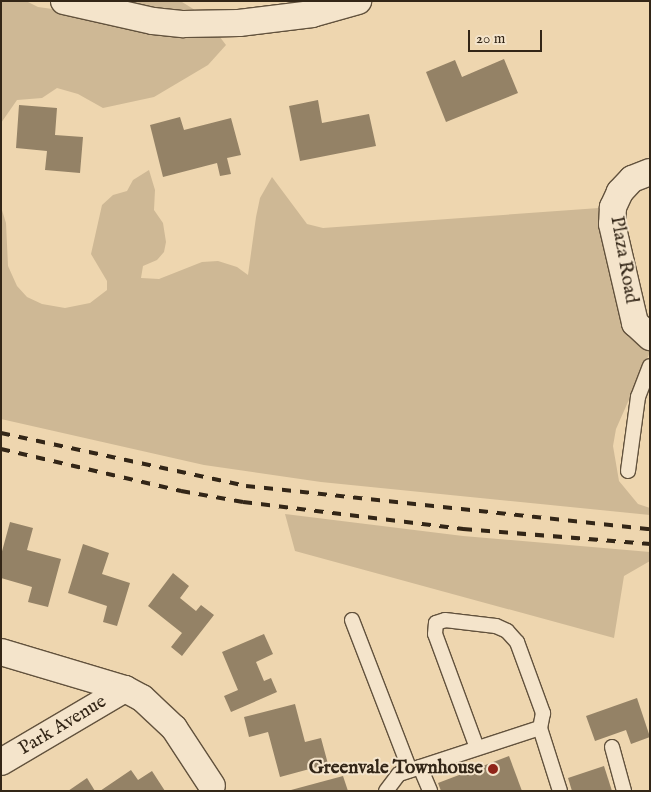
<!DOCTYPE html>
<style>
body{margin:0}
#map{position:relative;width:651px;height:792px;overflow:hidden;background:#eed6af;font-family:"IM FELL English",serif}
div>[style]{position:absolute}
.green>*{inset:0;background:#ceb895}
.building>*{inset:0;background:#948266}
.roads{filter:drop-shadow(1px 0 #62523d) drop-shadow(-1px 0 #62523d) drop-shadow(0 1px #62523d) drop-shadow(0 -1px #62523d)}
.service>*{height:14px;margin:-7px;padding:0 7px;transform-origin:7px;border-radius:7px;background:#f4e4cb}
.minor>*{height:26px;margin:-13px;padding:0 13px;transform-origin:13px;border-radius:13px;background:#f4e4cb}
.rail>*{height:4px;margin-top:-2px;transform-origin:0;background:repeating-linear-gradient(90deg,#332617 0 9px,transparent 0 18px)}
.dots>*{width:14px;height:14px;translate:-50% -50%;box-sizing:border-box;border:2px solid #f4e4cb;border-radius:50%}
span{translate:-50% -50%;white-space:nowrap;text-align:center;line-height:1.15;-webkit-text-stroke:4px #f4e4cb;paint-order:stroke}
.street-label{font-size:19px;color:#332617}
.poi-label{font-size:19px;color:#332617;font-weight:700}
.right{translate:-100% -50%;text-align:right}
.frame{position:absolute;inset:0;border:2px solid #332617;pointer-events:none}
.scale{position:absolute;left:468px;top:30px;width:74px;height:22px;box-sizing:border-box;border:2px solid #332617;border-top:0;padding-left:6px;font-size:15px;line-height:18px;white-space:nowrap;color:#332617;-webkit-text-stroke:4px #f4e4cb;paint-order:stroke}
</style>
<div id="map">
<div class="green">
<i style="clip-path:polygon(1px 1px,26px 1px,38px 7px,67px 11px,56px 1px,182px 2px,203px 15px,226px 45px,208px 65px,154px 97px,103px 108px,78px 94px,57px 88px,42px 98px,17px 100px,1px 123px)"></i>
<i style="clip-path:polygon(149px 170px,155px 190px,154px 210px,163px 223px,166px 242px,164px 252px,157px 260px,143px 266px,141px 278px,159px 279px,202px 262px,218px 261px,237px 267px,248px 275px,256px 217px,260px 198px,272px 177px,307px 224px,323px 228px,613px 207px,650px 337px,650px 352px,616px 429px,613px 446px,619px 481px,638px 504px,650px 508px,650px 515px,321px 482px,204px 465px,1px 419px,1px 207px,6px 223px,8px 266px,17px 286px,27px 297px,42px 304px,65px 308px,90px 303px,107px 290px,107px 281px,91px 254px,102px 205px,113px 195px,127px 191px,133px 180px)"></i>
<i style="clip-path:polygon(285px 514px,463px 536px,650px 552px,650px 561px,624px 576px,614px 638px,295px 551px)"></i>
</div>
<div class="building">
<i style="clip-path:polygon(504px 59px,518px 93px,446px 122px,426px 72px,455px 60px,462px 77px)"></i>
<i style="clip-path:polygon(318px 100px,322px 123px,369px 114px,376px 146px,300px 161px,289px 106px)"></i>
<i style="clip-path:polygon(19px 105px,57px 108px,55px 135px,83px 137px,80px 173px,45px 170px,47px 151px,16px 148px)"></i>
<i style="clip-path:polygon(180px 117px,184px 130px,231px 118px,241px 155px,227px 158px,231px 174px,220px 176px,217px 163px,163px 177px,150px 125px)"></i>
<i style="clip-path:polygon(10px 522px,33px 528px,27px 550px,61px 559px,48px 607px,28px 602px,32px 587px,1px 578px,1px 555px)"></i>
<i style="clip-path:polygon(83px 544px,109px 553px,102px 574px,130px 583px,117px 626px,103px 622px,107px 606px,68px 593px)"></i>
<i style="clip-path:polygon(173px 573px,189px 586px,180px 598px,196px 611px,201px 605px,214px 615px,182px 656px,171px 647px,182px 633px,148px 606px)"></i>
<i style="clip-path:polygon(264px 634px,273px 654px,256px 662px,264px 681px,271px 678px,277px 692px,231px 712px,224px 696px,238px 690px,222px 652px)"></i>
<i style="clip-path:polygon(637px 698px,650px 737px,631px 744px,626px 730px,595px 741px,586px 716px)"></i>
<i style="clip-path:polygon(295px 704px,305px 742px,321px 738px,328px 764px,280px 777px,268px 732px,249px 737px,244px 717px)"></i>
<i style="clip-path:polygon(509px 756px,522px 791px,441px 791px,438px 783px)"></i>
<i style="clip-path:polygon(604px 766px,612px 791px,572px 791px,568px 778px)"></i>
<i style="clip-path:polygon(131px 770px,138px 780px,152px 771px,165px 791px,100px 791px)"></i>
<i style="clip-path:polygon(343px 776px,348px 791px,291px 791px,291px 790px)"></i>
<i style="clip-path:polygon(87px 778px,95px 791px,68px 791px)"></i>
</div>
<div class="roads">
<div class="service">
<i style="left:628px;top:471px;width:75px;rotate:-82.3deg"></i>
<i style="left:638px;top:397px;width:33px;rotate:-69deg"></i>
<i style="left:352px;top:620px;width:161px;rotate:68.9deg"></i>
<i style="left:612px;top:747px;width:46px;rotate:74.7deg"></i>
<i style="left:477px;top:748px;width:121px;rotate:-110.2deg"></i>
<i style="left:435px;top:634px;width:11px;rotate:-85deg"></i>
<i style="left:436px;top:623px;width:9px;rotate:-18deg"></i>
<i style="left:445px;top:620px;width:51px;rotate:6.7deg"></i>
<i style="left:496px;top:626px;width:12px;rotate:24deg"></i>
<i style="left:507px;top:631px;width:15px;rotate:48deg"></i>
<i style="left:517px;top:642px;width:76px;rotate:69.9deg"></i>
<i style="left:543px;top:713px;width:15px;rotate:101deg"></i>
<i style="left:420px;top:767px;width:26px;rotate:67deg"></i>
<i style="left:386px;top:791px;width:21px;rotate:-53deg"></i>
<i style="left:399px;top:774px;width:148px;rotate:-18.1deg"></i>
<i style="left:540px;top:728px;width:66px;rotate:72.4deg"></i>
</div>
<div class="minor">
<i style="left:64px;top:1px;width:91px;rotate:12.7deg"></i>
<i style="left:153px;top:21px;width:31px;rotate:6deg"></i>
<i style="left:184px;top:24px;width:55px;rotate:-1deg"></i>
<i style="left:239px;top:23px;width:74px;rotate:-7deg"></i>
<i style="left:312px;top:14px;width:48px;rotate:-15.8deg"></i>
<i style="left:650px;top:172px;width:19px;rotate:159deg"></i>
<i style="left:632px;top:179px;width:18px;rotate:133deg"></i>
<i style="left:620px;top:192px;width:17px;rotate:115deg"></i>
<i style="left:613px;top:207px;width:17px;rotate:93deg"></i>
<i style="left:612px;top:224px;width:102px;rotate:76.9deg"></i>
<i style="left:635px;top:323px;width:21px;rotate:43deg"></i>
<i style="left:1px;top:652px;width:129px;rotate:16.6deg"></i>
<i style="left:125px;top:689px;width:19px;rotate:28deg"></i>
<i style="left:142px;top:698px;width:44px;rotate:43.2deg"></i>
<i style="left:174px;top:728px;width:69px;rotate:56.8deg"></i>
<i style="left:1px;top:762px;width:144px;rotate:-30.5deg"></i>
</div>
</div>
<div class="rail">
<i style="left:1px;top:433px;width:251px;rotate:12.2deg"></i>
<i style="left:246px;top:486px;width:406px;rotate:6.1deg"></i>
<i style="left:1px;top:449px;width:185px;rotate:13.1deg"></i>
<i style="left:181px;top:491px;width:63px;rotate:10.1deg"></i>
<i style="left:243px;top:502px;width:222px;rotate:7deg"></i>
<i style="left:463px;top:529px;width:188px;rotate:4.6deg"></i>
</div>
<div class="dots">
<i style="left:493px;top:769px;background:#8f2418"></i>
</div>
<div class="street-label">
<span style="left:623px;top:260px;rotate:80deg">Plaza Road</span>
<span style="left:63px;top:726px;rotate:-31deg">Park Avenue</span>
</div>
<div class="poi-label">
<span class="right" style="left:483px;top:769px">Greenvale Townhouse</span>
</div>
<div class="frame"></div>
<div class="scale">20 m</div>
</div>
